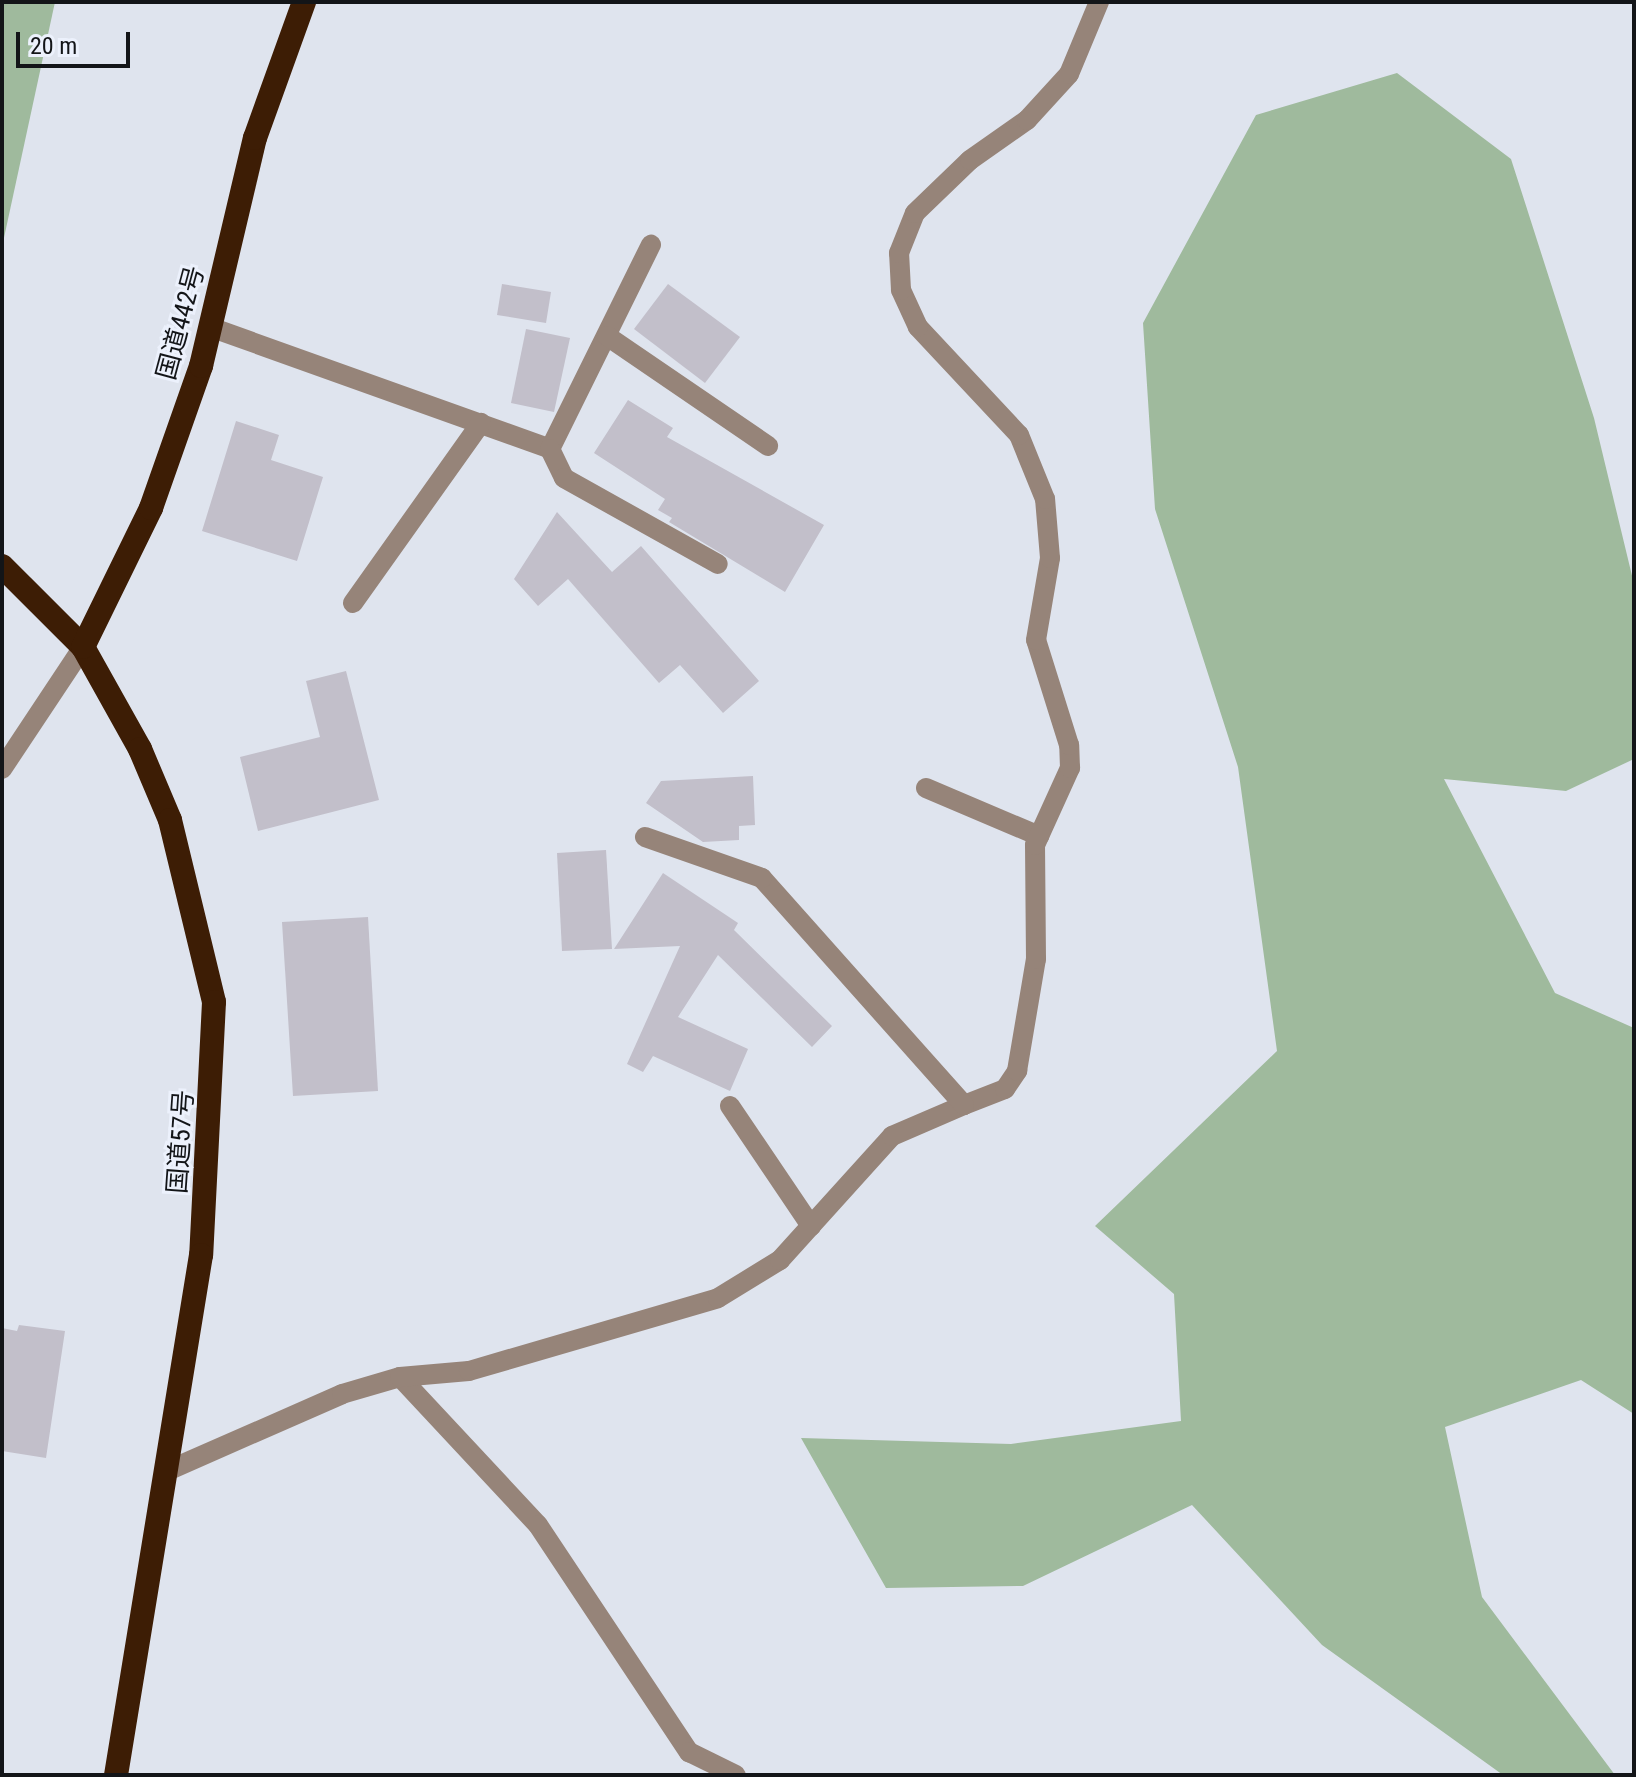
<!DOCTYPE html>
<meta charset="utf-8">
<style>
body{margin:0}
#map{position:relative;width:1636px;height:1777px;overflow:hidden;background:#dfe4ee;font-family:"Roboto Condensed","Noto Sans JP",sans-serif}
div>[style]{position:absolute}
.green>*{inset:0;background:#9fba9d}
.building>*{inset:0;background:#c2bfca}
.street>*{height:20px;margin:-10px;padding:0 10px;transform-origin:10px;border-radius:10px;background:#968479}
.highway>*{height:24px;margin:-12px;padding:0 12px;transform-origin:12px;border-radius:12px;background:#3d1d05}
span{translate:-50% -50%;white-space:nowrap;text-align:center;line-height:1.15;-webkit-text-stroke:6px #ecf1fc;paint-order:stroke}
.street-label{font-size:26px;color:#131518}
.frame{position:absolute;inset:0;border:4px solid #131518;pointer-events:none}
.scale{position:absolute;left:16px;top:32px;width:114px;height:36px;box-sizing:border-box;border:4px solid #131518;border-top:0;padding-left:10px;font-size:24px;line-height:28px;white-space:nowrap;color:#131518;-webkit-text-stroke:6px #ecf1fc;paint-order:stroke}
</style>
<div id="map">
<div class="green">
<i style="clip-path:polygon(2px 2px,55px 2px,2px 247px)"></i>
<i style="clip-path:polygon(1397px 73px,1511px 159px,1594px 418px,1634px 584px,1634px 759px,1566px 791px,1444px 779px,1555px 993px,1634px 1028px,1634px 1414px,1581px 1380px,1445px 1427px,1482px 1597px,1615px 1775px,1503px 1775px,1322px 1645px,1192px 1505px,1023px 1586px,886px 1588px,801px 1438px,1011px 1444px,1181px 1421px,1174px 1294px,1095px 1226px,1277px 1051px,1238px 767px,1155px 509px,1143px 323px,1256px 115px)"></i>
</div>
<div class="building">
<i style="clip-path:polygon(502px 284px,551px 292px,546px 323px,497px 315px)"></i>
<i style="clip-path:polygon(668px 284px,740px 337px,705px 383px,634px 329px)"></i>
<i style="clip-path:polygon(526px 329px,570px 338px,554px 412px,511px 403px)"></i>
<i style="clip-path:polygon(628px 400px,673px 428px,667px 437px,824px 525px,785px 592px,669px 522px,672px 518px,658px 510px,665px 499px,594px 453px)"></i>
<i style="clip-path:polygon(236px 421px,279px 435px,271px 460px,323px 477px,297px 561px,202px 531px)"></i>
<i style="clip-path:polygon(557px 512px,612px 572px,641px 546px,759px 681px,723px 713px,680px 665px,659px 683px,568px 579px,538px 606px,514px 579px)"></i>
<i style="clip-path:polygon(346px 671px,379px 800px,258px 831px,240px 757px,320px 737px,306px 681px)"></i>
<i style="clip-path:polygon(753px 776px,755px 825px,739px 826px,739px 840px,703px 842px,646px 803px,661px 781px)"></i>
<i style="clip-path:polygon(606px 850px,612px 949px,562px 951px,557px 853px)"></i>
<i style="clip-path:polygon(663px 873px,738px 923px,734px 930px,832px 1026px,812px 1047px,718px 955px,678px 1017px,748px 1049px,730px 1091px,653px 1056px,643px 1072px,627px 1064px,680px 946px,614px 949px)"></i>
<i style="clip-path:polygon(368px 917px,378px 1091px,293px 1096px,282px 922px)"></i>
<i style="clip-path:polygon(19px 1325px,65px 1331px,46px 1458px,2px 1451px,2px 1328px,17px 1331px)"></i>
</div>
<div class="street">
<i style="left:210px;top:327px;width:361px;rotate:19.7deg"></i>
<i style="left:550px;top:449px;width:228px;rotate:-63.7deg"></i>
<i style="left:607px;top:336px;width:195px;rotate:34.3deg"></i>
<i style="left:550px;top:449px;width:32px;rotate:64deg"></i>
<i style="left:564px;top:478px;width:176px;rotate:29.2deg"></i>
<i style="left:353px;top:603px;width:221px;rotate:-54.6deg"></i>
<i style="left:2px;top:769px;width:146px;rotate:-56.4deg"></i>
<i style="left:926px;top:788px;width:123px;rotate:23deg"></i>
<i style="left:964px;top:1105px;width:44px;rotate:-21.3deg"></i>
<i style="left:1005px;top:1089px;width:22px;rotate:-56deg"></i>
<i style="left:1017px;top:1071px;width:114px;rotate:-80.4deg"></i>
<i style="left:1036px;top:959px;width:114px;rotate:-90.5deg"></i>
<i style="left:1035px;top:845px;width:85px;rotate:-65.6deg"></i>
<i style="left:1070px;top:768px;width:23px;rotate:-92deg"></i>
<i style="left:1069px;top:745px;width:110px;rotate:-107.4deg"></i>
<i style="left:1036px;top:640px;width:83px;rotate:-80.3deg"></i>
<i style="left:1050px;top:558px;width:59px;rotate:-94.8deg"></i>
<i style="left:1045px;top:499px;width:69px;rotate:-112.1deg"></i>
<i style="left:1019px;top:435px;width:148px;rotate:-133.1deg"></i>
<i style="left:918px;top:327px;width:41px;rotate:-114.7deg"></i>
<i style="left:901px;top:290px;width:37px;rotate:-93deg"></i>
<i style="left:899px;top:253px;width:43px;rotate:-68.2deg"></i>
<i style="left:915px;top:213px;width:76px;rotate:-43.9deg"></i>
<i style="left:970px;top:160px;width:70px;rotate:-35.1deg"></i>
<i style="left:1027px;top:120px;width:62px;rotate:-47.6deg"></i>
<i style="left:1069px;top:74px;width:78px;rotate:-67.4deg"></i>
<i style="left:730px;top:1106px;width:145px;rotate:56deg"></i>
<i style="left:400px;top:1377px;width:202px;rotate:47deg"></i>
<i style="left:538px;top:1525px;width:273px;rotate:56.4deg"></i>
<i style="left:689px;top:1752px;width:52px;rotate:26.1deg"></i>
<i style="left:167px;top:1471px;width:191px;rotate:-23.7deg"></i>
<i style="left:342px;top:1394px;width:60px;rotate:-16.3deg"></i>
<i style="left:400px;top:1377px;width:69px;rotate:-5deg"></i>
<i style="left:469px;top:1371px;width:259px;rotate:-16.3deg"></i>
<i style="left:718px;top:1298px;width:73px;rotate:-31.5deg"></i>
<i style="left:780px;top:1260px;width:167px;rotate:-47.9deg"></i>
<i style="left:892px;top:1136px;width:78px;rotate:-23.3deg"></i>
<i style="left:964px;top:1105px;width:304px;rotate:-131.7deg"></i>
<i style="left:762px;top:878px;width:124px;rotate:-160.7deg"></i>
</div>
<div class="highway">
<i style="left:2px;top:566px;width:115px;rotate:45deg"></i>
<i style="left:83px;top:647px;width:117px;rotate:60.8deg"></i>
<i style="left:140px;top:749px;width:77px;rotate:67.1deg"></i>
<i style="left:170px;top:820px;width:187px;rotate:76.4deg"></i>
<i style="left:214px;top:1002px;width:253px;rotate:92.9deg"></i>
<i style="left:201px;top:1255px;width:527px;rotate:99.28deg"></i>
<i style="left:83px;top:647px;width:155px;rotate:-63.9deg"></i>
<i style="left:151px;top:508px;width:151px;rotate:-70.6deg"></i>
<i style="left:201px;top:366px;width:234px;rotate:-76.7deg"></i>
<i style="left:255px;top:138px;width:145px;rotate:-70.2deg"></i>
</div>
<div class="street-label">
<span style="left:181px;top:323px;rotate:-75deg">国道442号</span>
<span style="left:181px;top:1142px;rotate:-86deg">国道57号</span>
</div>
<div class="frame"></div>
<div class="scale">20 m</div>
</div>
